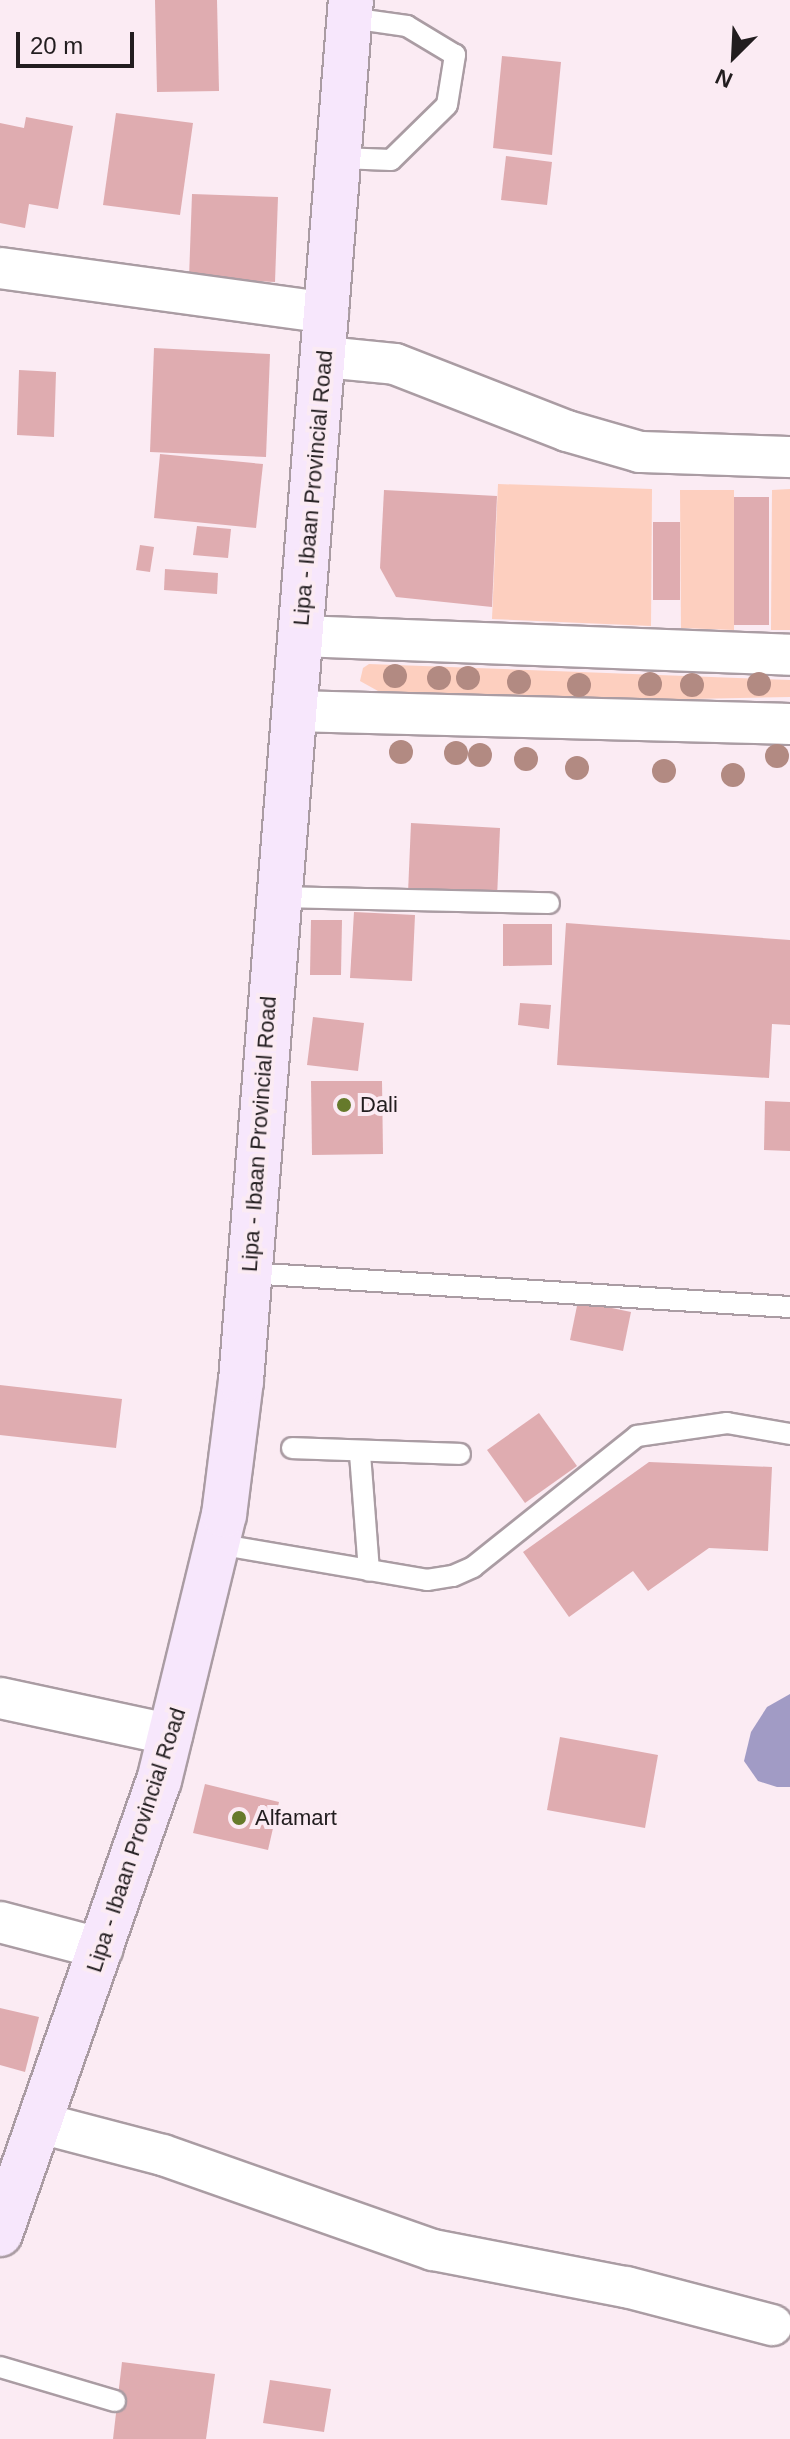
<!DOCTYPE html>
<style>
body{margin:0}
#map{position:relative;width:790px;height:2439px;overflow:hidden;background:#fbebf3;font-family:Helvetica,sans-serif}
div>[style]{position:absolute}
.green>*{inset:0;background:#fdcfbf}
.water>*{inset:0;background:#a19bc5}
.building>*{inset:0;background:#dfacb0}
.roads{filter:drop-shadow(2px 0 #aa9ca3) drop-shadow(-2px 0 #aa9ca3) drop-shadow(0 2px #aa9ca3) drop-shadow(0 -2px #aa9ca3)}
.lane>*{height:20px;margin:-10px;padding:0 10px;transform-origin:10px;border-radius:10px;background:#fff}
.street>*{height:40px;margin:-20px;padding:0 20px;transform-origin:20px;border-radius:20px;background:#fff}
.secondary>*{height:44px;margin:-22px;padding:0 22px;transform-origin:22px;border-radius:22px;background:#f7e7fc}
.trees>*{width:24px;height:24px;margin:-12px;border-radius:50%;background:#b28a82}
.dots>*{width:22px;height:22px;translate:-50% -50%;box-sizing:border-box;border:4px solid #fbebf3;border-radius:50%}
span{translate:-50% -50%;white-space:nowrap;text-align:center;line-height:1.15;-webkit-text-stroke:8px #fbebf3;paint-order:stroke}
.street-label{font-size:22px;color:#221d1f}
.poi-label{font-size:22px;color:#221d1f}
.left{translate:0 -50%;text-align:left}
.north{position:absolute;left:694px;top:16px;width:80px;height:80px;-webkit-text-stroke:6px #fbebf3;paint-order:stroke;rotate:204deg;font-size:22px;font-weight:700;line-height:32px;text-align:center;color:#221d1f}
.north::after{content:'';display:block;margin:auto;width:28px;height:36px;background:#221d1f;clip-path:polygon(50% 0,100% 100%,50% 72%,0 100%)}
.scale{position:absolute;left:16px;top:32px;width:118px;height:36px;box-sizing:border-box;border:4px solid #221d1f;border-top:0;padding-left:10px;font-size:24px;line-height:28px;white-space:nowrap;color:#221d1f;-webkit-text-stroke:6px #fbebf3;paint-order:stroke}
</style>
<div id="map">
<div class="green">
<i style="clip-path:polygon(498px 484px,652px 489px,651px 626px,492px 619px)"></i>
<i style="clip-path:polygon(790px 489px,790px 630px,771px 630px,772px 490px)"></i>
<i style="clip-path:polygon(680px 490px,734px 490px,734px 630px,681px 628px)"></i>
<i style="clip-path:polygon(369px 664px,790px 680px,790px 697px,593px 701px,378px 691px,360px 681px,363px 668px)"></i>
</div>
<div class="water">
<i style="clip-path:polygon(790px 1694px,790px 1787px,777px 1787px,758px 1781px,744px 1761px,751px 1732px,767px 1707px)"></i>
</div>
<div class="building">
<i style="clip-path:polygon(155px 0,217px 0,219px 91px,157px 92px)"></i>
<i style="clip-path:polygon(502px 56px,561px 62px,552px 155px,493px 148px)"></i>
<i style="clip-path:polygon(116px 113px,193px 123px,180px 215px,103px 205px)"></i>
<i style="clip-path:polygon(26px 117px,73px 126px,58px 209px,29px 204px,25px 228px,0 223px,0 123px,24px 128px)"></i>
<i style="clip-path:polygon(506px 156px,552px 162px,547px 205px,501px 200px)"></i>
<i style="clip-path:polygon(192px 194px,278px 197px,275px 282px,189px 278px)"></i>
<i style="clip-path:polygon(154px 348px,270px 354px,266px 457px,150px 452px)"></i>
<i style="clip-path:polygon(19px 370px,56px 372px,54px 437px,17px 435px)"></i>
<i style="clip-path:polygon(160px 454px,263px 464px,256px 528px,154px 518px)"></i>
<i style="clip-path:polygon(384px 490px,497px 496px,492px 607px,396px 597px,380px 568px)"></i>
<i style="clip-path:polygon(734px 497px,769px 497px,769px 625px,734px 625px)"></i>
<i style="clip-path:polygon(653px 522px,680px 522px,680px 600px,653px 600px)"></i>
<i style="clip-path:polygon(197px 526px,231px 529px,228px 558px,193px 555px)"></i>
<i style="clip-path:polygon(140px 545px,154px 547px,150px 572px,136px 570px)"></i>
<i style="clip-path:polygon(165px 569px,218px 573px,217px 594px,164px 590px)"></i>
<i style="clip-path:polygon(411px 823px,500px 828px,497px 898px,408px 893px)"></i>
<i style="clip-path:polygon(354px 912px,415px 915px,412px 981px,350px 978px)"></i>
<i style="clip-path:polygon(311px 920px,342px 920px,341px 975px,310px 975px)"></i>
<i style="clip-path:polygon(566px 923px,790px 940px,790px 1025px,772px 1024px,769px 1078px,557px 1065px)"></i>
<i style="clip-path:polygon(503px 924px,552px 924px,552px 965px,503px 966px)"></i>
<i style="clip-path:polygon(520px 1003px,551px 1005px,549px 1029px,518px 1025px)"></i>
<i style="clip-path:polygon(313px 1017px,364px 1023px,358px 1071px,307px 1065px)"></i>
<i style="clip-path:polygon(311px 1081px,382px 1081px,383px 1154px,312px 1155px)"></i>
<i style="clip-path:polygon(765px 1101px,790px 1102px,790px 1151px,764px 1150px)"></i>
<i style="clip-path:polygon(578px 1301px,631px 1312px,623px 1351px,570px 1340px)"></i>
<i style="clip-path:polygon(0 1385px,122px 1399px,116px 1448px,0 1435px)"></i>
<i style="clip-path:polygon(539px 1413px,577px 1466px,525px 1503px,487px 1450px)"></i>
<i style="clip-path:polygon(649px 1462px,772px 1467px,768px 1551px,709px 1548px,648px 1591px,633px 1571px,569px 1617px,523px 1552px)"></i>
<i style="clip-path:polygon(560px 1737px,658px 1755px,645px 1828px,547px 1810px)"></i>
<i style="clip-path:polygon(205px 1784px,279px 1802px,268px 1850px,193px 1833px)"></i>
<i style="clip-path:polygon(0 2008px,39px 2017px,25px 2072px,0 2065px)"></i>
<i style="clip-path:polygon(122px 2362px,215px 2374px,206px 2439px,113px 2439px)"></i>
<i style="clip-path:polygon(270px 2380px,331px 2389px,324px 2432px,263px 2423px)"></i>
</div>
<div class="roads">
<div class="lane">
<i style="left:341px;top:158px;width:50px;rotate:2.3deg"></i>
<i style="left:391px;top:160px;width:78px;rotate:-44.5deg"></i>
<i style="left:447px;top:105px;width:51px;rotate:-80.9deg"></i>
<i style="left:455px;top:55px;width:56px;rotate:-148.9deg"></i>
<i style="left:407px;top:26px;width:58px;rotate:-172deg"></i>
<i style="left:278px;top:897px;width:271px;rotate:1.3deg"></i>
<i style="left:248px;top:1273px;width:543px;rotate:3.59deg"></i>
<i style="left:292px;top:1448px;width:168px;rotate:2deg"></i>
<i style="left:360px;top:1454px;width:117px;rotate:85.6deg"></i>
<i style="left:217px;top:1544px;width:213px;rotate:9.7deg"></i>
<i style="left:427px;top:1580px;width:26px;rotate:-9deg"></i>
<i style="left:453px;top:1576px;width:22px;rotate:-24deg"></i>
<i style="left:473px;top:1567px;width:210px;rotate:-38.6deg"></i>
<i style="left:637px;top:1436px;width:91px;rotate:-8.2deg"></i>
<i style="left:727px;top:1423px;width:64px;rotate:9.9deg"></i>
<i style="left:0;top:2367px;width:120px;rotate:16.5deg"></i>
</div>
<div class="street">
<i style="left:0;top:268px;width:331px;rotate:7.8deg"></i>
<i style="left:325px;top:357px;width:70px;rotate:5.7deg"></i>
<i style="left:395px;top:364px;width:185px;rotate:21.3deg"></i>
<i style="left:567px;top:431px;width:76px;rotate:16deg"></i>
<i style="left:640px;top:452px;width:150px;rotate:1.9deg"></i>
<i style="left:300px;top:636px;width:490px;rotate:2.2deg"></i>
<i style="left:293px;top:711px;width:497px;rotate:1.5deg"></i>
<i style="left:0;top:1698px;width:176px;rotate:12.1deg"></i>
<i style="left:0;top:1922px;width:106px;rotate:14.7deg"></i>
<i style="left:40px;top:2123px;width:127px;rotate:14.6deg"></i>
<i style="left:163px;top:2155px;width:286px;rotate:19.4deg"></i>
<i style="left:433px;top:2250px;width:197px;rotate:10.9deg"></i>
<i style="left:626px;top:2287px;width:151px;rotate:14.6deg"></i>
</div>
<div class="secondary">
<i style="left:0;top:2234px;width:480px;rotate:-70.7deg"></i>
<i style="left:159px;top:1781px;width:274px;rotate:-76.3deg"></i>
<i style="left:224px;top:1515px;width:135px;rotate:-82.8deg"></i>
<i style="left:241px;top:1381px;width:1385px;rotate:-85.45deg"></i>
</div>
</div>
<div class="trees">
<i style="left:395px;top:676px"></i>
<i style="left:439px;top:678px"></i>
<i style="left:468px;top:678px"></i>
<i style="left:519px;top:682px"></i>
<i style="left:650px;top:684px"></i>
<i style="left:759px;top:684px"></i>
<i style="left:579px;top:685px"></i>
<i style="left:692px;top:685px"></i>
<i style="left:401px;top:752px"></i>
<i style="left:456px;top:753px"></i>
<i style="left:480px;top:755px"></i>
<i style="left:777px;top:756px"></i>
<i style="left:526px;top:759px"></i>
<i style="left:577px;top:768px"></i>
<i style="left:664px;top:771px"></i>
<i style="left:733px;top:775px"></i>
</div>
<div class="dots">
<i style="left:344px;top:1105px;background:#667a2b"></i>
<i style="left:239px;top:1818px;background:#667a2b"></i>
</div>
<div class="street-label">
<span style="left:313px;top:488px;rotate:-85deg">Lipa - Ibaan Provincial Road</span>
<span style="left:259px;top:1134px;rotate:-86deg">Lipa - Ibaan Provincial Road</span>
<span style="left:136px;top:1840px;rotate:-72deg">Lipa - Ibaan Provincial Road</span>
</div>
<div class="poi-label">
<span class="left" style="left:360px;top:1105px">Dali</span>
<span class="left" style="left:255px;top:1818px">Alfamart</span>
</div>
<div class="north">N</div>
<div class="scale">20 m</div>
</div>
